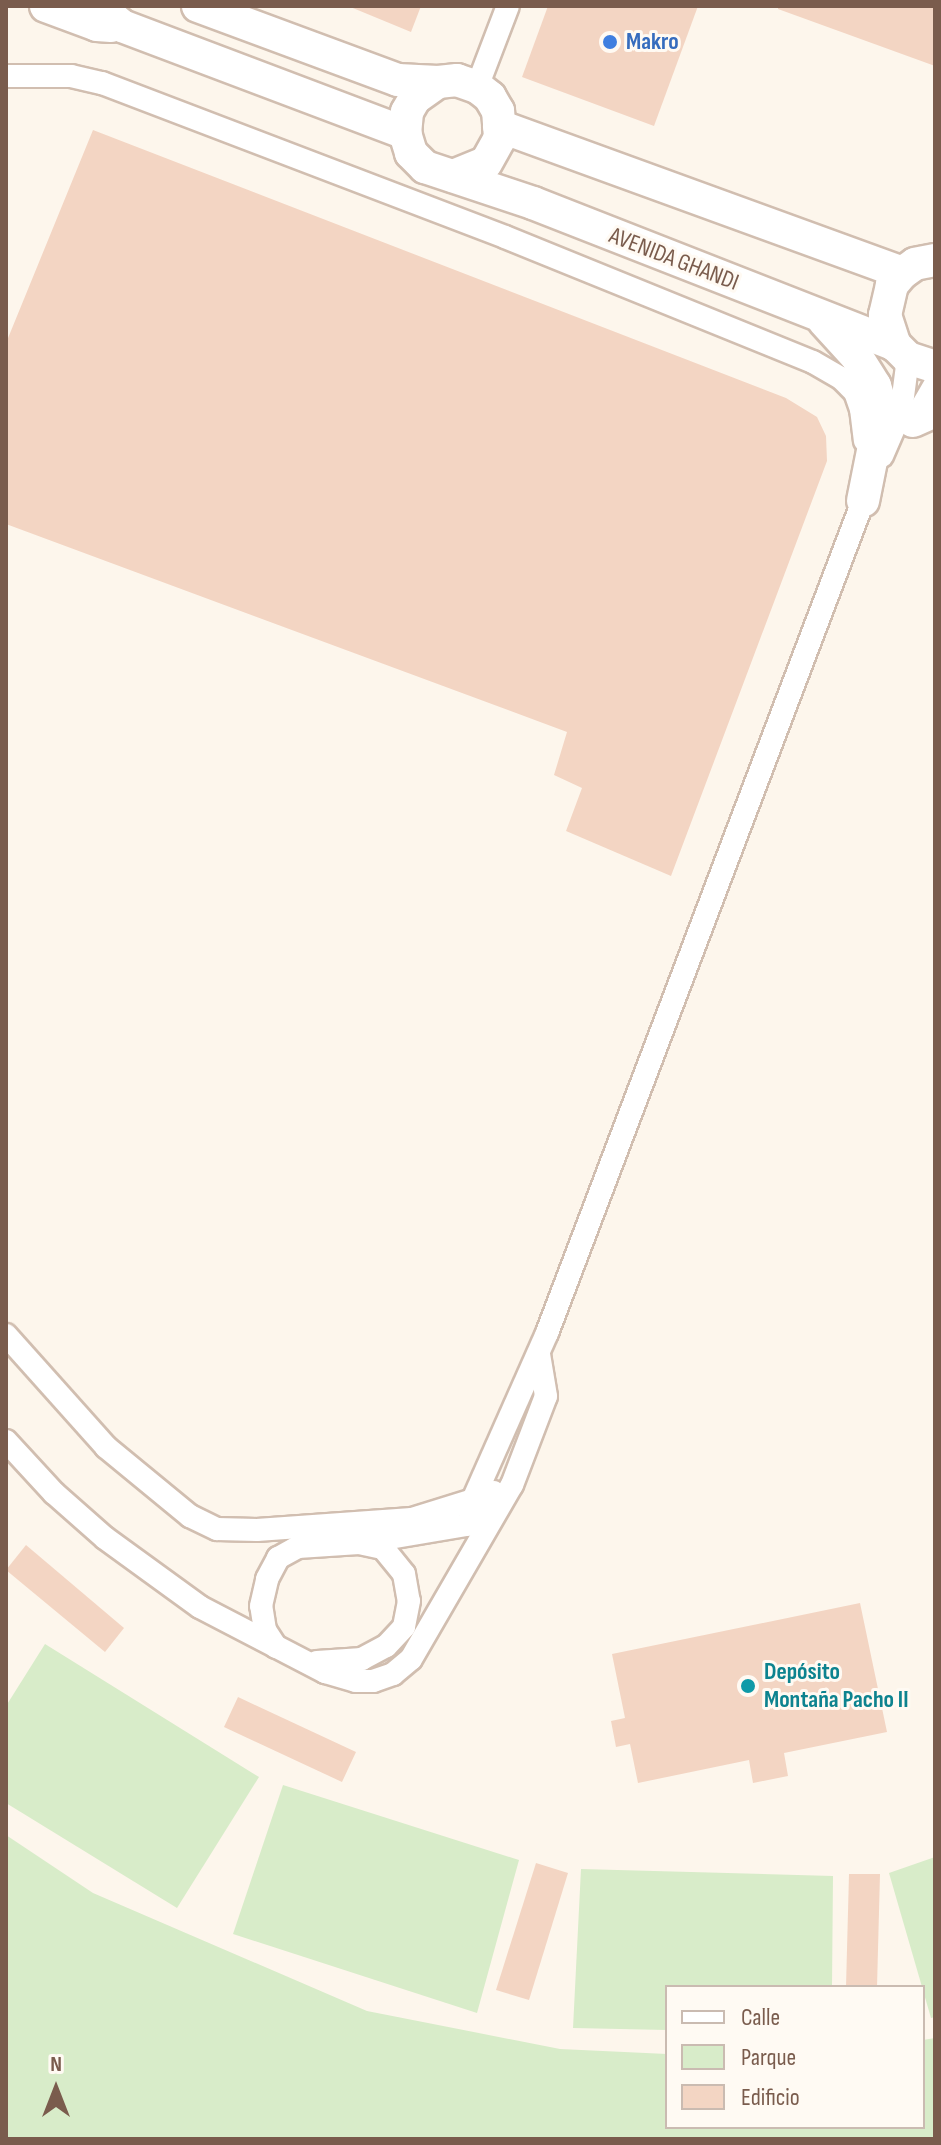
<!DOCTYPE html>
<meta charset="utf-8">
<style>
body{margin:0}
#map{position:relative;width:941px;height:2145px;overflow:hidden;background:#fdf6ec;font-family:"Sofia Sans Condensed",sans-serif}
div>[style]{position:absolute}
.green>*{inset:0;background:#d8ecc9}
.building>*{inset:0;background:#f3d5c3}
.roads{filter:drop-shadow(2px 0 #d1beb0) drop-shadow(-2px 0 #d1beb0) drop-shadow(0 2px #d1beb0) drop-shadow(0 -2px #d1beb0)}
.street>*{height:22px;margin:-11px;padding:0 11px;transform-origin:11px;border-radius:11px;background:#fff}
.secondary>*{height:32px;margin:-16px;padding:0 16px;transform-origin:16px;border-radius:16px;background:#fff}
.dots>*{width:22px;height:22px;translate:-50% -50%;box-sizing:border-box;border:4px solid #fffaf3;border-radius:50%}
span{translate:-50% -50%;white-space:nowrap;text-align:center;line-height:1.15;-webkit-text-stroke:6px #fffaf3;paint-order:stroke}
.shop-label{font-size:24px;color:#366cbe;font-weight:700}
.left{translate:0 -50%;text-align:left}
.street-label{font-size:24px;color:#7a5c4d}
.culture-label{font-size:24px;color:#0d838f;font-weight:700}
.frame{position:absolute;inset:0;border:8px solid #7a5c4d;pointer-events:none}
.legend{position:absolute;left:665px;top:1985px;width:260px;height:144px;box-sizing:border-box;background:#fffaf3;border:2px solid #cabbb1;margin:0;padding:10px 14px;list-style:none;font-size:24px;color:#7a5c4d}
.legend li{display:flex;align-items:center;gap:16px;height:40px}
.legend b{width:40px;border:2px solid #cabbb1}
.north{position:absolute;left:16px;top:2049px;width:80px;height:80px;-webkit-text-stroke:6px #fffaf3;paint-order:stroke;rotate:0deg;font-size:22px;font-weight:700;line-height:32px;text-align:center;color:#7a5c4d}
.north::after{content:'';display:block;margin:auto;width:28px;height:36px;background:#7a5c4d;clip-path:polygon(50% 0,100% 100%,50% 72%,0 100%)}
</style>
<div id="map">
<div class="green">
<i style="clip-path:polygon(45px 1644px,259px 1777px,177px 1908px,6px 1803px,6px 1706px)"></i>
<i style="clip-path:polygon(283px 1785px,519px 1860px,477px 2013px,233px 1934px)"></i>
<i style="clip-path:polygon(6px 1835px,93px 1893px,367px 2011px,560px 2049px,667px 2054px,667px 2127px,923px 2127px,923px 2040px,935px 2038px,935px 2139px,6px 2139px)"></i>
<i style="clip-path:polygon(935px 1857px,935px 2017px,931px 2018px,889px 1873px)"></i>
<i style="clip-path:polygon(581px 1869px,833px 1876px,832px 1987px,667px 1987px,667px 2030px,573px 2028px)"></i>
</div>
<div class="building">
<i style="clip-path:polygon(348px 6px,421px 6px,411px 32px)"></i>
<i style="clip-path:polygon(548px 6px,698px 6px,654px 126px,522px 77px)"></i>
<i style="clip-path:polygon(778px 6px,935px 6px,935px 66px,778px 9px)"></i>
<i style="clip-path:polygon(93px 130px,786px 398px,817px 417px,826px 436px,827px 461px,671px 876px,566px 831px,582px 788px,554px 775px,567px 732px,6px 524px,6px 343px)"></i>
<i style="clip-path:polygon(26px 1545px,124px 1628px,105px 1652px,6px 1570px)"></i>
<i style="clip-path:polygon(860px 1603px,887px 1732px,784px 1753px,788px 1776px,753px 1783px,749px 1760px,638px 1783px,630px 1744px,616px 1747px,611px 1721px,625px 1718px,612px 1654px)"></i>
<i style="clip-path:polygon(238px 1697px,356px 1752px,342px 1782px,224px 1727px)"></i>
<i style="clip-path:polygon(536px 1863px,568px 1873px,529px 2000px,496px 1990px)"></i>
<i style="clip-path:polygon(849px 1874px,880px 1874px,877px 1987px,846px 1987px)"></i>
</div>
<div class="roads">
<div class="street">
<i style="left:6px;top:76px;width:65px"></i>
<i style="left:71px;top:76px;width:32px;rotate:13deg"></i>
<i style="left:102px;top:83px;width:431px;rotate:20.9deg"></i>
<i style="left:505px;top:237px;width:332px;rotate:22.1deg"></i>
<i style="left:813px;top:362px;width:32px;rotate:30deg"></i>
<i style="left:841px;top:378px;width:20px;rotate:45deg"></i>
<i style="left:855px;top:392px;width:18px;rotate:71deg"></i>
<i style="left:861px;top:409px;width:32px;rotate:83deg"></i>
<i style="left:477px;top:87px;width:87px;rotate:-69.1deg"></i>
<i style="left:913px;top:422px;width:44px;rotate:-59.9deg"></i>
<i style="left:882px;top:456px;width:48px;rotate:-66.6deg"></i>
<i style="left:901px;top:412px;width:54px;rotate:-82.6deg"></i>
<i style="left:6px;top:1335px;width:150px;rotate:48.2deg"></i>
<i style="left:106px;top:1447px;width:109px;rotate:39.4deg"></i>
<i style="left:190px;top:1516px;width:30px;rotate:26deg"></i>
<i style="left:217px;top:1529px;width:40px;rotate:1.4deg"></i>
<i style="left:257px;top:1530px;width:155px;rotate:-4.1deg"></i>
<i style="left:412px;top:1519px;width:64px;rotate:-17.3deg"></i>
<i style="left:473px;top:1500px;width:183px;rotate:-66.1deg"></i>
<i style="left:547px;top:1333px;width:904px;rotate:-69.2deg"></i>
<i style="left:6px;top:1441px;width:71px;rotate:47.3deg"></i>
<i style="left:54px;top:1493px;width:68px;rotate:41.4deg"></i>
<i style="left:105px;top:1538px;width:117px;rotate:36deg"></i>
<i style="left:200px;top:1607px;width:141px;rotate:27.5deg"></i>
<i style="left:325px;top:1672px;width:32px;rotate:16deg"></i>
<i style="left:356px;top:1681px;width:17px"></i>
<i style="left:373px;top:1681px;width:21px;rotate:-19deg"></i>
<i style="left:393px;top:1674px;width:23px;rotate:-40deg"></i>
<i style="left:411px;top:1659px;width:201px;rotate:-59.9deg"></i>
<i style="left:512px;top:1485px;width:95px;rotate:-69.1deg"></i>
<i style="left:546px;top:1396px;width:43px;rotate:-99.5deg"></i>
<i style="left:366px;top:1542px;width:102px;rotate:-9.6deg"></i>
<i style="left:467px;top:1525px;width:30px;rotate:-44deg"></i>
<i style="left:489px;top:1504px;width:13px;rotate:-67deg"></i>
<i style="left:276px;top:1647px;width:20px;rotate:-123deg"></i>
<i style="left:265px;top:1630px;width:24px;rotate:-99deg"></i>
<i style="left:261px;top:1606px;width:28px;rotate:-77deg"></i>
<i style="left:267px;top:1579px;width:24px;rotate:-62deg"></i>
<i style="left:278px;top:1558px;width:23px;rotate:-29deg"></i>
<i style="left:298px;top:1547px;width:61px;rotate:-3.8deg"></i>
<i style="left:359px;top:1543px;width:25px;rotate:12deg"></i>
<i style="left:383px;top:1548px;width:33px;rotate:51deg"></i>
<i style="left:404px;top:1574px;width:27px;rotate:80deg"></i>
<i style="left:409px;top:1601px;width:26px;rotate:101deg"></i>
<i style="left:404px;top:1627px;width:26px;rotate:133deg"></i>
<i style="left:386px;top:1646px;width:27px;rotate:152deg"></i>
<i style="left:362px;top:1659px;width:45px;rotate:176.2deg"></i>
</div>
<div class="secondary">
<i style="left:46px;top:6px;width:54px;rotate:20.4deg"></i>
<i style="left:97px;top:25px;width:14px;rotate:4deg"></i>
<i style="left:91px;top:6px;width:13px;rotate:18deg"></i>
<i style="left:103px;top:10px;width:25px;rotate:40deg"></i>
<i style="left:122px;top:26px;width:303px;rotate:20.7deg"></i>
<i style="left:198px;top:6px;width:213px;rotate:20.3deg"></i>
<i style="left:398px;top:80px;width:40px;rotate:2.9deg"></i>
<i style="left:499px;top:126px;width:429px;rotate:20deg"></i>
<i style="left:453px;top:176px;width:35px;rotate:-22deg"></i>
<i style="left:486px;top:163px;width:29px;rotate:-61deg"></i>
<i style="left:500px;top:138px;width:27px;rotate:-94deg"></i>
<i style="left:498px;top:111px;width:16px;rotate:-120deg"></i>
<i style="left:490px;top:97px;width:16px;rotate:-142deg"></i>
<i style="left:477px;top:87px;width:21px;rotate:-161deg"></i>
<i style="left:457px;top:80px;width:19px;rotate:174deg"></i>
<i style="left:438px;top:82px;width:28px;rotate:145deg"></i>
<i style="left:415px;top:98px;width:16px;rotate:120deg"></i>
<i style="left:407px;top:112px;width:21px;rotate:95deg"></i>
<i style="left:405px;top:133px;width:21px;rotate:73deg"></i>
<i style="left:411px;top:153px;width:20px;rotate:45deg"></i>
<i style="left:425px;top:167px;width:114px;rotate:18.4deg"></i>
<i style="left:533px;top:203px;width:389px;rotate:21.4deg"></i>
<i style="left:935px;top:260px;width:20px;rotate:169deg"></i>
<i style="left:915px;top:264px;width:16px;rotate:145deg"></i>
<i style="left:902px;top:273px;width:16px;rotate:130deg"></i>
<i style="left:892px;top:285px;width:31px;rotate:103deg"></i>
<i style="left:885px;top:315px;width:32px;rotate:72deg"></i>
<i style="left:895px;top:345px;width:18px;rotate:45deg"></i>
<i style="left:908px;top:358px;width:28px;rotate:18deg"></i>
<i style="left:824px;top:321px;width:49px;rotate:47.5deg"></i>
<i style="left:857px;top:357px;width:34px;rotate:58deg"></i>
<i style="left:875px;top:386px;width:14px;rotate:73deg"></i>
<i style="left:879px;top:399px;width:32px;rotate:94deg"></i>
<i style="left:877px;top:431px;width:71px;rotate:101.3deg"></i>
<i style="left:913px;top:421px;width:24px;rotate:-24deg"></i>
</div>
</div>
<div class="dots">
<i style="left:610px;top:42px;background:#3f7fe0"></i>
<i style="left:748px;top:1686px;background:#0f9aa8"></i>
</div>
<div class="shop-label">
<span class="left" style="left:626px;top:42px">Makro</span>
</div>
<div class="street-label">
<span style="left:674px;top:259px;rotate:21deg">AVENIDA GHANDI</span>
</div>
<div class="culture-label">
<span class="left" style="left:764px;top:1686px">Depósito<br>Montaña Pacho II</span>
</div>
<div class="frame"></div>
<ul class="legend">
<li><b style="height:10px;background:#fff"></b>Calle</li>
<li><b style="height:22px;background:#d8ecc9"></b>Parque</li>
<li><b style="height:22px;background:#f3d5c3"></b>Edificio</li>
</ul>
<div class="north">N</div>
</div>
